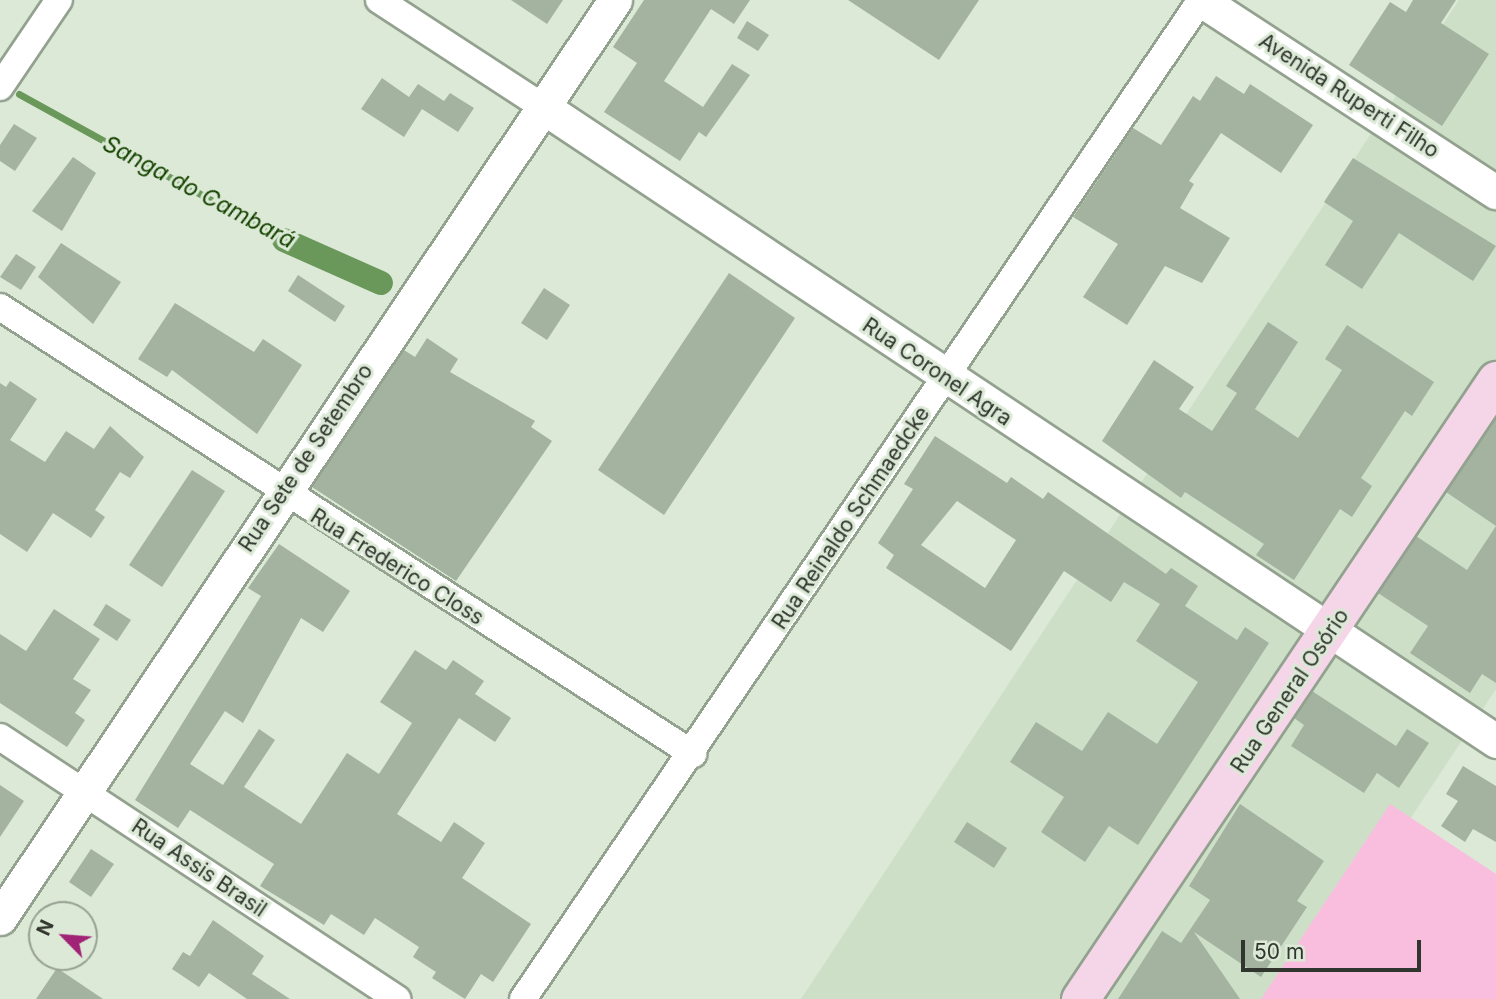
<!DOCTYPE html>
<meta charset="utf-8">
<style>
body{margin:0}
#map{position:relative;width:1496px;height:999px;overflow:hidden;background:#dbe9d6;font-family:Inter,sans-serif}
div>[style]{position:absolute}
.built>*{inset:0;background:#cde0c7}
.green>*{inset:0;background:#f9bddd}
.stream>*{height:7px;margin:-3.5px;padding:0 3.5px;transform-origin:3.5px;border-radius:3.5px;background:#6a985b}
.canal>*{height:24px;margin:-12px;padding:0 12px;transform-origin:12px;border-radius:12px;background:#6a985b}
.building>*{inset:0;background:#a4b2a0}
.roads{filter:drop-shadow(2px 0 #93a18f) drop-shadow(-2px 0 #93a18f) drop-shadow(0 2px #93a18f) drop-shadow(0 -2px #93a18f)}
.minor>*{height:26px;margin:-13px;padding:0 13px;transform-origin:13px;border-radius:13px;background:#fff}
.tertiary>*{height:33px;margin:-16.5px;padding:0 16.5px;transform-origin:16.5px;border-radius:16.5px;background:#fff}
.secondary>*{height:37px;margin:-18.5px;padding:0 18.5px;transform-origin:18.5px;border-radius:18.5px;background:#f4d6e8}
span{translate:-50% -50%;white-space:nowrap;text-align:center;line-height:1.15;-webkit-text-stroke:6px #dbe9d6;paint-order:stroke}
.street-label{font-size:21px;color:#30352e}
.water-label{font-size:23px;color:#164401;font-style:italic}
.north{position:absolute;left:28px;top:901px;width:70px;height:70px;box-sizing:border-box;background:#dbe9d6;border:2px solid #97a193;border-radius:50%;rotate:295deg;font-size:19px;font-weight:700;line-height:28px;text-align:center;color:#30352e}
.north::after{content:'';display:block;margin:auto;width:24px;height:32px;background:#a12376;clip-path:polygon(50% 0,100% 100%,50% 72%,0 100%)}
.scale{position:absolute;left:1241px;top:940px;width:180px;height:32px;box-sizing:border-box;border:4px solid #30352e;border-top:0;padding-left:9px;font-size:21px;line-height:24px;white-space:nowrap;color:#30352e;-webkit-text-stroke:5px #dbe9d6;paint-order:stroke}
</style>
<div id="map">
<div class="built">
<i style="clip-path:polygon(1459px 0,1496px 0,1496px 689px,1291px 999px,801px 999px)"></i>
</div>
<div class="green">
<i style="clip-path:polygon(1390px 804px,1496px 874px,1496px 999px,1261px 999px)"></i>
</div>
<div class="stream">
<i style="left:19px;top:94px;width:303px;rotate:28.9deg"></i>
</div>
<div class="canal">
<i style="left:284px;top:240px;width:106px;rotate:23.9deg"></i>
</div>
<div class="building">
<i style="clip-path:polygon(511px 0,563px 0,547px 24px)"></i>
<i style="clip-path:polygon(644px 0,750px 0,734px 24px,711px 9px,664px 81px,703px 107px,732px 64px,750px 75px,706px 137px,699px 132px,680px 161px,604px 112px,637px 63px,613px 47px)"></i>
<i style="clip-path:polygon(848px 0,979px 0,939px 60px)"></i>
<i style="clip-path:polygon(1413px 0,1456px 0,1441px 23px,1489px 54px,1442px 126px,1349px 65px,1390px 2px,1406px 12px)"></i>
<i style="clip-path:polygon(747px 21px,769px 35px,758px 51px,737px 38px)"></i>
<i style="clip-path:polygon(1216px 76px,1244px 94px,1250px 84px,1313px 125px,1281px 173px,1221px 133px,1189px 181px,1194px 184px,1180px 208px,1230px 238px,1202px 283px,1165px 266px,1127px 325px,1083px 297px,1118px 244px,1073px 217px,1133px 128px,1161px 145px,1193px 96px,1200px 101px)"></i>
<i style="clip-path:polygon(382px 78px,409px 97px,418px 84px,444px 101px,450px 93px,474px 108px,458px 132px,422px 109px,404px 137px,361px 109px)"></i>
<i style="clip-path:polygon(14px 124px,37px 138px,15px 171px,0 161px,0 145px)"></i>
<i style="clip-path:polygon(73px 157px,96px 173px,62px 231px,32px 211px)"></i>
<i style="clip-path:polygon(1353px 158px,1496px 246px,1473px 281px,1399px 233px,1362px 289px,1325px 265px,1353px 221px,1324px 202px)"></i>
<i style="clip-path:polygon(61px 243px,121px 282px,93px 324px,38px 277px)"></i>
<i style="clip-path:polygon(16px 254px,36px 267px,21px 290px,0 277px)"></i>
<i style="clip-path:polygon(729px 273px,795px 318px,664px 515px,598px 470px)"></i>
<i style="clip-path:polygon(298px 275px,345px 306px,335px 322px,288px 291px)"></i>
<i style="clip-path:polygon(544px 288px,570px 305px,547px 340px,521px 323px)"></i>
<i style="clip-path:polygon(175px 303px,254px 352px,263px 339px,302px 365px,257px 434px,172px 370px,167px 377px,138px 359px)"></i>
<i style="clip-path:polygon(1268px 322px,1298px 342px,1255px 409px,1298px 438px,1342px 370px,1325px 359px,1347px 325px,1434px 382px,1412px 416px,1405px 411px,1361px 478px,1372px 486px,1352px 517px,1340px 509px,1294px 580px,1256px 555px,1264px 544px,1185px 492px,1181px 498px,1102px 441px,1154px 360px,1194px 387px,1179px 409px,1212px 431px,1237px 393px,1226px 386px)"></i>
<i style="clip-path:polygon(427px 338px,458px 359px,450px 372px,535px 421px,531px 427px,552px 441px,456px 581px,312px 487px,404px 350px,415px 357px)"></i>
<i style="clip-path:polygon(10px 381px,37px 399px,10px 440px,45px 462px,66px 431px,94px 449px,110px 426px,144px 457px,130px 478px,120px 472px,95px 510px,105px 517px,91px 538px,53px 513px,27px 552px,0 534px,0 383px,6px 387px)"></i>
<i style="clip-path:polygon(1496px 418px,1496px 683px,1482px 674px,1470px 693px,1410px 653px,1428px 626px,1378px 593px,1416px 536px,1467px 570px,1496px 526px,1446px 492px)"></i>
<i style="clip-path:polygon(evenodd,935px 436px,1007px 483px,1011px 477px,1043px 499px,1048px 492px,1166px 574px,1171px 568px,1198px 586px,1185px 606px,1237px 640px,1245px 627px,1269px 643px,1138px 845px,1109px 826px,1085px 862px,1041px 832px,1064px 797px,1010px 762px,1036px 722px,1082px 751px,1108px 712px,1157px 744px,1198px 682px,1136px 641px,1160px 604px,1124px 582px,1111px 602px,1064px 571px,1011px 651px,886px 568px,894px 555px,878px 543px,913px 489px,904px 484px,935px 436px,957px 501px,1016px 540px,985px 588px,921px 545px,957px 501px)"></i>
<i style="clip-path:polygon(192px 470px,225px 491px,162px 587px,129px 565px)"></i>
<i style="clip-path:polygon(279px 544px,350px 591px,323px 632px,301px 618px,243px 723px,225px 711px,190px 764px,223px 785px,259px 729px,275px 740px,244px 787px,301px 824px,347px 753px,379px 774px,412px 723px,380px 702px,415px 650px,446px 670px,453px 660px,484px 681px,475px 694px,511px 718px,495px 742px,459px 718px,397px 814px,441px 842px,454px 822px,485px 843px,462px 878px,531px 924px,493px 982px,481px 974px,465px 999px,432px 978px,436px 972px,413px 957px,419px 947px,375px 918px,364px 935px,331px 914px,324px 925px,260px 886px,274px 864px,190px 810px,178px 828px,135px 800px,261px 596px,248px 588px)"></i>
<i style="clip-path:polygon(106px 604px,131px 620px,117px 641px,93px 625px)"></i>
<i style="clip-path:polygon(54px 609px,100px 639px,73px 679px,91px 690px,75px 713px,85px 720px,67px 747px,0 703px,0 634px,26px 651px)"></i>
<i style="clip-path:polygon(1312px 691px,1396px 746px,1407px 729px,1429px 743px,1399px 788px,1377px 773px,1364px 793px,1291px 746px,1304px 725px,1294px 718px)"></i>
<i style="clip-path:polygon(1463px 766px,1496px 786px,1496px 842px,1473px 829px,1465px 842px,1441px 826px,1458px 801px,1446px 794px)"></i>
<i style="clip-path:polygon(0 785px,24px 801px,0 837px)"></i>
<i style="clip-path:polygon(1240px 804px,1324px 861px,1297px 901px,1307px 907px,1261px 977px,1194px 932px,1240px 999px,1118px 999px,1162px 931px,1181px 943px,1210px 900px,1189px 886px)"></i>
<i style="clip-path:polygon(967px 822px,1007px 848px,994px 868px,954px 842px)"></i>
<i style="clip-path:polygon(91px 849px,114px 864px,91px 897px,69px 882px)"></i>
<i style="clip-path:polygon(213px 920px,264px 956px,252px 974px,290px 999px,247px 999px,209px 973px,199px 987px,172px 969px,183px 952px,190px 956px)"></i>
<i style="clip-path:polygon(57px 968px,103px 999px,36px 999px)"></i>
</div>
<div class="roads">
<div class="minor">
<i style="left:379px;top:0;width:196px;rotate:33.1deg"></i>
<i style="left:0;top:87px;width:105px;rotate:-55.9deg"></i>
<i style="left:0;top:307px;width:825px;rotate:32.82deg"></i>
<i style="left:0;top:737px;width:476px;rotate:33.4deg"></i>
<i style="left:523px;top:999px;width:1207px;rotate:-55.84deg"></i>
</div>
<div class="tertiary">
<i style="left:1201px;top:0;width:352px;rotate:33.1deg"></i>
<i style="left:543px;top:107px;width:1145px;rotate:33.63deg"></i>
<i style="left:0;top:918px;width:1105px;rotate:-56.18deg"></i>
</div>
<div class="secondary">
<i style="left:1080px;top:999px;width:746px;rotate:-56.1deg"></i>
</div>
</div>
<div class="street-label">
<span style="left:1349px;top:96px;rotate:33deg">Avenida Ruperti Filho</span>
<span style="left:937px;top:372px;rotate:34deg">Rua Coronel Agra</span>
<span style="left:306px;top:458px;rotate:-56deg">Rua Sete de Setembro</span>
<span style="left:851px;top:518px;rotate:-56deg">Rua Reinaldo Schmaedcke</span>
<span style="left:397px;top:567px;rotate:32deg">Rua Frederico Closs</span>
<span style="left:1290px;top:691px;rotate:-56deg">Rua General Osório</span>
<span style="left:199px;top:868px;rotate:34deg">Rua Assis Brasil</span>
</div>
<div class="water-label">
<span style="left:199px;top:192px;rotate:28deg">Sanga do Cambará</span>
</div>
<div class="north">N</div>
<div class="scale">50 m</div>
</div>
